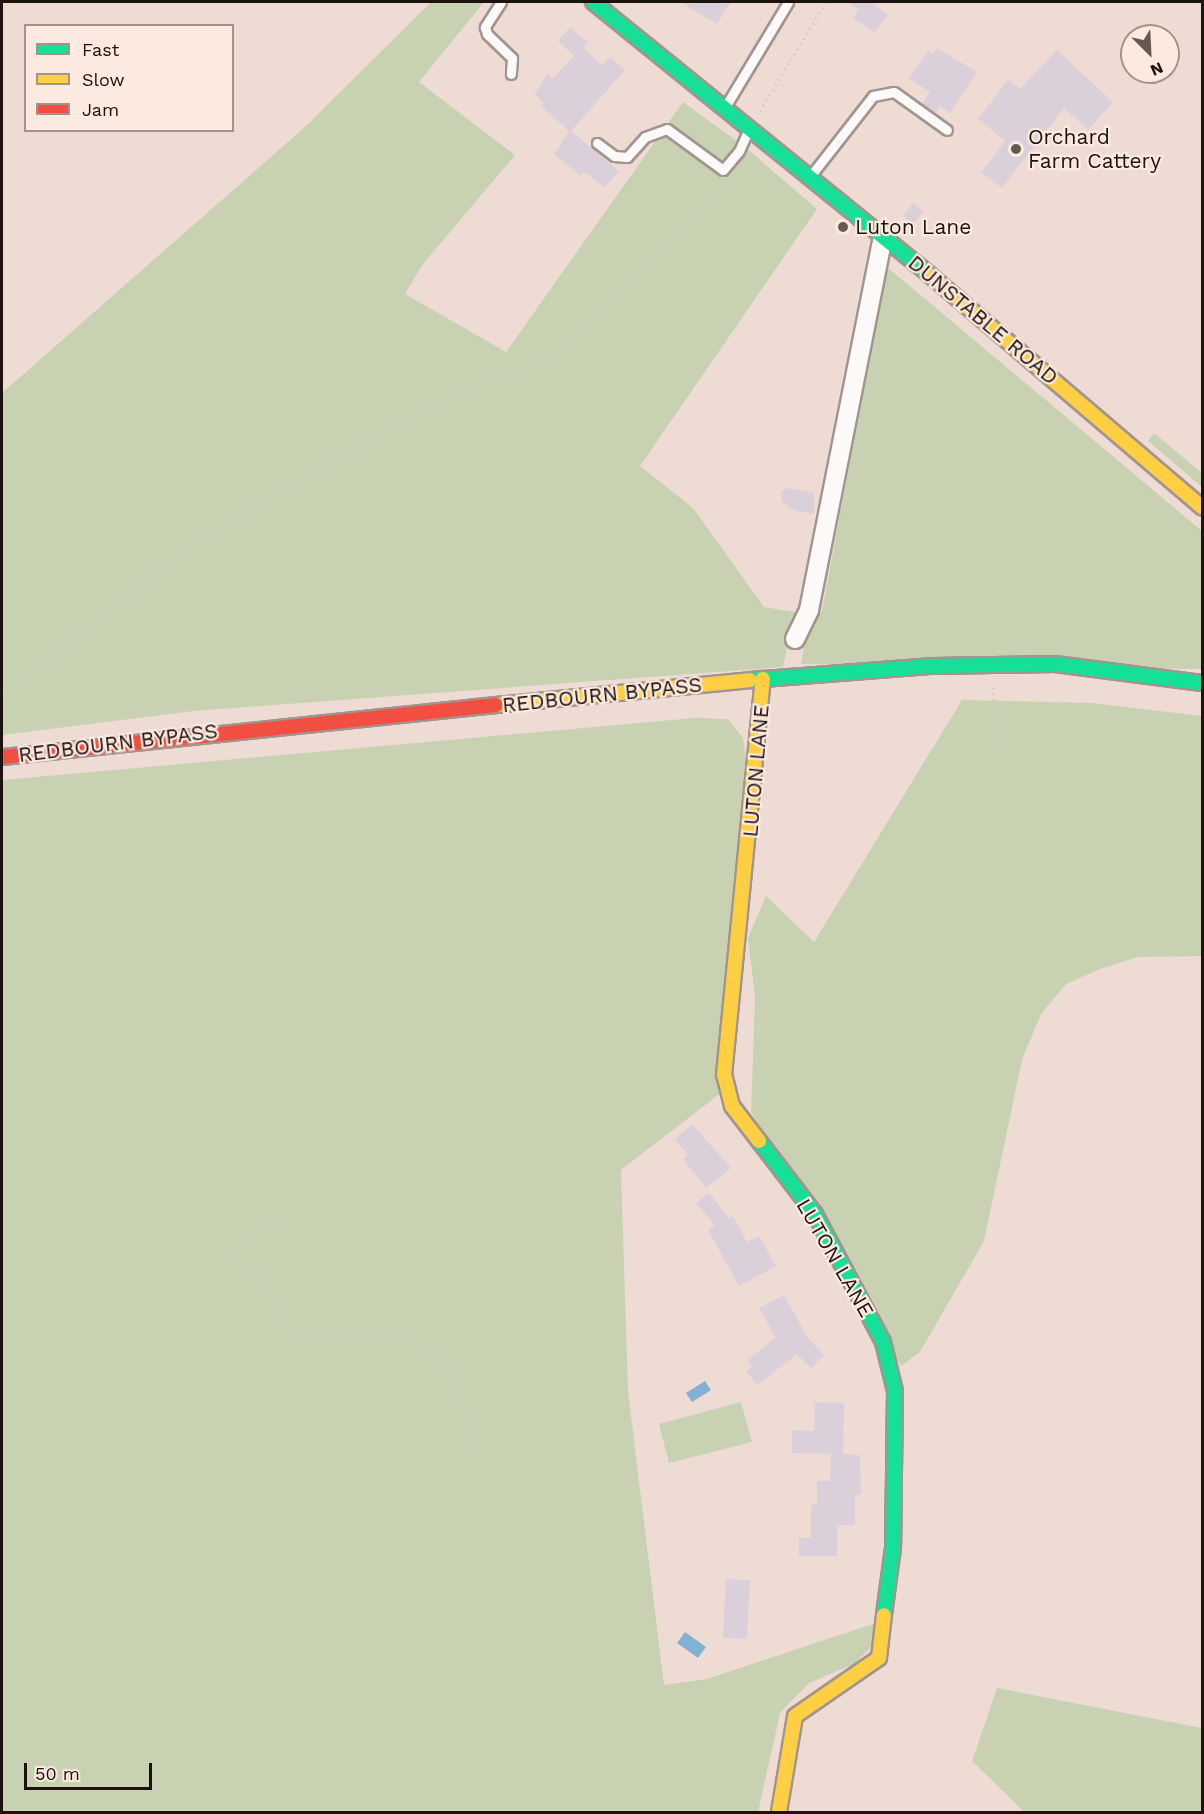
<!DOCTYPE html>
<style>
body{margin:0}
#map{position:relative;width:1204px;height:1814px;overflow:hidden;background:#eedcd4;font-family:"Work Sans",sans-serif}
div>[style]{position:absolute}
.green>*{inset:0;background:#c8d2b2}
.water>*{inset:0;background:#82b1d3}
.building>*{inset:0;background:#dbcfda}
.path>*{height:3px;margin-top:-1.5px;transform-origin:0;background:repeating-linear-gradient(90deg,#d0cbc9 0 1.5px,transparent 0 6px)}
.roads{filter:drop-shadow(2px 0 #a2948e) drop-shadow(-2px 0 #a2948e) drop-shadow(0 2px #a2948e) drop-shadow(0 -2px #a2948e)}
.lane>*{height:9px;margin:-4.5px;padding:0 4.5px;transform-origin:4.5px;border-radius:4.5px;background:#fcfaf9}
.street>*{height:18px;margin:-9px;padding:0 9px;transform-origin:9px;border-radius:9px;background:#fcfaf9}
.fast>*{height:14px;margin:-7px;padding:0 7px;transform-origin:7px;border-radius:7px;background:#16e098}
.slow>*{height:14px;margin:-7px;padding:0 7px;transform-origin:7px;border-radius:7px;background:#ffcf43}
.jam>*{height:14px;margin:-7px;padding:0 7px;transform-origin:7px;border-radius:7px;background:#f24e42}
.dots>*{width:16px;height:16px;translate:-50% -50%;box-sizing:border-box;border:3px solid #fce9df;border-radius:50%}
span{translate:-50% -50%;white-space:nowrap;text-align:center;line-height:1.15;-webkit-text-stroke:4.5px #fce9df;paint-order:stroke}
.poi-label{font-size:21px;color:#1d120d}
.left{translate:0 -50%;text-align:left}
.street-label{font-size:21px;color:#1d120d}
.frame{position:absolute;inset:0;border:3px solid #1d120d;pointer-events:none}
.legend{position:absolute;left:24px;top:24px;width:210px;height:108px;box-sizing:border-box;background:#fce9df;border:2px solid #a3938b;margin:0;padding:8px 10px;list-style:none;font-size:18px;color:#1d120d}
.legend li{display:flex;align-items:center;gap:12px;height:30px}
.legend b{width:30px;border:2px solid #a3938b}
.north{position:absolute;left:1120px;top:24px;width:60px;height:60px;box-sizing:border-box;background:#fce9df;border:2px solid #a3938b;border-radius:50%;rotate:156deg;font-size:16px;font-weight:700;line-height:24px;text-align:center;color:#1d120d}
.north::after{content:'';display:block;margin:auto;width:21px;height:27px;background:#665953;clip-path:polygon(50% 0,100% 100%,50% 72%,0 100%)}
.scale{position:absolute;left:24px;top:1763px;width:128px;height:27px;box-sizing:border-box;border:3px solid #1d120d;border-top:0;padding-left:8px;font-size:18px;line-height:21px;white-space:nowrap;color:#1d120d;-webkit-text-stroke:4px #fce9df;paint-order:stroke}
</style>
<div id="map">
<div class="green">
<i style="clip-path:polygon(431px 2px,484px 2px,419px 82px,515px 155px,423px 264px,405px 294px,506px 352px,683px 102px,745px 147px,817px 209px,640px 466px,693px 508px,764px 607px,801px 613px,789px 638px,783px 667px,194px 711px,2px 735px,2px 393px,306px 126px)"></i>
<i style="clip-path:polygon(887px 267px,1202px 531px,1202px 669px,801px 664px,805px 641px,822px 610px)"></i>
<i style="clip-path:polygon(1154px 433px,1202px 473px,1202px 487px,1148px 441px)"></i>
<i style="clip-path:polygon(962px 700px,1092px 703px,1202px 716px,1202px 956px,1138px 957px,1100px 969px,1066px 984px,1041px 1014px,1022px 1060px,984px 1241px,920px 1352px,901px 1366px,751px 1112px,755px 997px,748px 938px,766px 896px,814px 942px)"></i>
<i style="clip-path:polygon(694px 718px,728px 719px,743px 738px,746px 759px,726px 1089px,621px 1170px,628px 1391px,664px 1685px,707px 1679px,876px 1623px,871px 1647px,854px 1664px,809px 1683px,780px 1713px,758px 1812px,2px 1812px,2px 780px)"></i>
<i style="clip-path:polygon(741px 1402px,752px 1442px,669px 1463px,659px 1424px)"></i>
<i style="clip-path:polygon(997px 1688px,1202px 1728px,1202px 1812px,1024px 1812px,972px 1761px)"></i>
</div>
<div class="water">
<i style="clip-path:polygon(705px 1381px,711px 1390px,692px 1402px,686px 1393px)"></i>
<i style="clip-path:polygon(685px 1632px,706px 1647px,698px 1658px,677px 1643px)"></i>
</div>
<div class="building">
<i style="clip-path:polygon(680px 2px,731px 2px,717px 24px)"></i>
<i style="clip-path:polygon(847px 2px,871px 2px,888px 15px,874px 33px,853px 18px,859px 10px)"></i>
<i style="clip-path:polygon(570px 27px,588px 42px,583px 48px,602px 65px,610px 57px,625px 70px,571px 131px,619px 171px,604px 188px,585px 172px,581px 176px,554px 154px,569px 131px,541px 106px,544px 103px,535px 94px,547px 74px,552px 79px,574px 56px,558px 41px)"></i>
<i style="clip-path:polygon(937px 48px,977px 72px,950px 113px,940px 106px,936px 113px,922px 103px,930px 92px,909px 78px,928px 51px,933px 54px)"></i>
<i style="clip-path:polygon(1057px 50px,1113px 102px,1088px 130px,1064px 108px,1002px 188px,981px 172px,1005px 141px,978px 119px,1008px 80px,1020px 89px)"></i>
<i style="clip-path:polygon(913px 203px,923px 211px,913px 224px,903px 216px)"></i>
<i style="clip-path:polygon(789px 488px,814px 493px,814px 514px,795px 511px,782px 502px,781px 491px)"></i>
<i style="clip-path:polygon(692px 1124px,731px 1168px,706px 1188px,683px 1159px,688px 1155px,675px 1139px)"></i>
<i style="clip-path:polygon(709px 1193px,729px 1218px,733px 1216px,747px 1242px,759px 1236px,776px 1266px,739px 1286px,708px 1230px,715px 1226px,696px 1203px)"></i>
<i style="clip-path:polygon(784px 1295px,808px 1338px,824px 1355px,811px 1368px,797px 1354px,757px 1385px,746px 1371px,752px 1366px,747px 1360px,776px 1338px,759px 1308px)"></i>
<i style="clip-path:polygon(815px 1402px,844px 1403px,843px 1454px,860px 1455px,861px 1495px,855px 1495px,855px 1525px,837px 1525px,837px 1556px,799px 1556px,799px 1538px,811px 1538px,811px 1505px,817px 1504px,817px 1481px,830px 1481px,831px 1454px,792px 1453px,792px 1430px,814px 1431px)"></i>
<i style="clip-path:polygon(726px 1579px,750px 1580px,747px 1639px,723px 1638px)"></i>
</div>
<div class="path">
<i style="left:760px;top:111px;width:127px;rotate:-58.8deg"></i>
<i style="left:993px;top:687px;width:61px;rotate:87.2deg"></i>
<i style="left:2px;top:699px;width:259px;rotate:-39deg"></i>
<i style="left:203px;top:536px;width:329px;rotate:-29.3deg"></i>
<i style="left:490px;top:375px;width:33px;rotate:-7deg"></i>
<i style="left:523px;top:371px;width:32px;rotate:-26deg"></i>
<i style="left:552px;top:357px;width:91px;rotate:-42.8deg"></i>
<i style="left:619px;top:295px;width:73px;rotate:-48.9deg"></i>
<i style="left:667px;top:240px;width:88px;rotate:-42.7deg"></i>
<i style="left:284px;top:1215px;width:64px;rotate:142.6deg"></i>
<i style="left:233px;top:1254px;width:36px;rotate:42deg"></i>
<i style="left:260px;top:1278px;width:75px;rotate:58.6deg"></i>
<i style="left:299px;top:1342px;width:41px;rotate:-18.4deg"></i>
<i style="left:338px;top:1329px;width:41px;rotate:4.2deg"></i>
<i style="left:379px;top:1332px;width:58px;rotate:22.2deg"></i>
<i style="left:433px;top:1354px;width:19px;rotate:36deg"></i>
<i style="left:448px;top:1365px;width:86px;rotate:73deg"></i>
</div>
<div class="roads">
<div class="lane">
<i style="left:501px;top:2px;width:30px;rotate:123deg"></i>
<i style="left:485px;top:27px;width:7px;rotate:74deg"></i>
<i style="left:487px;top:34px;width:35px;rotate:44deg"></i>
<i style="left:512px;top:58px;width:16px;rotate:94deg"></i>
<i style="left:725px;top:107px;width:122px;rotate:-59deg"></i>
<i style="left:597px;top:143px;width:21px;rotate:37deg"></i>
<i style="left:614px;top:156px;width:13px;rotate:4deg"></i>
<i style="left:627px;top:157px;width:27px;rotate:-48deg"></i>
<i style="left:645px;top:137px;width:23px;rotate:-20deg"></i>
<i style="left:667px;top:129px;width:69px;rotate:36.2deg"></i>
<i style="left:723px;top:170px;width:25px;rotate:-50deg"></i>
<i style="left:739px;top:151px;width:24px;rotate:-66deg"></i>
<i style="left:812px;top:174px;width:99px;rotate:-52deg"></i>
<i style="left:873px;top:96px;width:21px;rotate:-11deg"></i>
<i style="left:894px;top:92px;width:65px;rotate:35.6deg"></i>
</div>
<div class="street">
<i style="left:795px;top:639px;width:32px;rotate:-64deg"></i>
<i style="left:809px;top:610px;width:382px;rotate:-78.8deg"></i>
</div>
<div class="fast">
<i style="left:593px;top:2px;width:434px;rotate:39deg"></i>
<i style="left:750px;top:680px;width:184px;rotate:-4.4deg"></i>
<i style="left:933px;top:666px;width:122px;rotate:-0.9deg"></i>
<i style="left:1055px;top:664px;width:148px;rotate:7.4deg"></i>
<i style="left:759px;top:1141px;width:92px;rotate:52.5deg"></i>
<i style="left:815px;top:1214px;width:145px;rotate:62deg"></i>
<i style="left:883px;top:1342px;width:50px;rotate:76.2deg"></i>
<i style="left:895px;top:1391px;width:157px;rotate:90.7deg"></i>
<i style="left:893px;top:1548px;width:68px;rotate:97.7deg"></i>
</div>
<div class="slow">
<i style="left:930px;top:275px;width:358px;rotate:40.5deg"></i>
<i style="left:496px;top:705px;width:255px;rotate:-5.6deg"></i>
<i style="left:759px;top:1141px;width:44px;rotate:-127.6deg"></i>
<i style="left:732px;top:1106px;width:32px;rotate:-104deg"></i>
<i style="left:724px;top:1075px;width:398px;rotate:-84.4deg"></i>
<i style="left:779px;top:1812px;width:97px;rotate:-80.5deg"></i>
<i style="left:795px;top:1716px;width:102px;rotate:-34.6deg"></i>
<i style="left:879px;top:1658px;width:43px;rotate:-83.4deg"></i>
</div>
<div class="jam">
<i style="left:2px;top:757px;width:497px;rotate:-6deg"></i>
</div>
</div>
<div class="dots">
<i style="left:1016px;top:149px;background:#665953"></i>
<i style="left:843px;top:227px;background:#665953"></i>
</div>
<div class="poi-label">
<span class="left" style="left:1028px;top:149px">Orchard<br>Farm Cattery</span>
<span class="left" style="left:855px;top:227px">Luton Lane</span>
</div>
<div class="street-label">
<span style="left:983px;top:320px;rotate:40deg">DUNSTABLE ROAD</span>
<span style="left:602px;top:695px;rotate:-6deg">REDBOURN BYPASS</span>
<span style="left:118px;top:743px;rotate:-7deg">REDBOURN BYPASS</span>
<span style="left:756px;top:771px;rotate:-85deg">LUTON LANE</span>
<span style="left:835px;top:1258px;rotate:60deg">LUTON LANE</span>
</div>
<div class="frame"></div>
<ul class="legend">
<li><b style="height:8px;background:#16e098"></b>Fast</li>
<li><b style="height:8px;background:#ffcf43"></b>Slow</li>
<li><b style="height:8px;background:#f24e42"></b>Jam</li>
</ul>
<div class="north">N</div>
<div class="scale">50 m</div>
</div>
